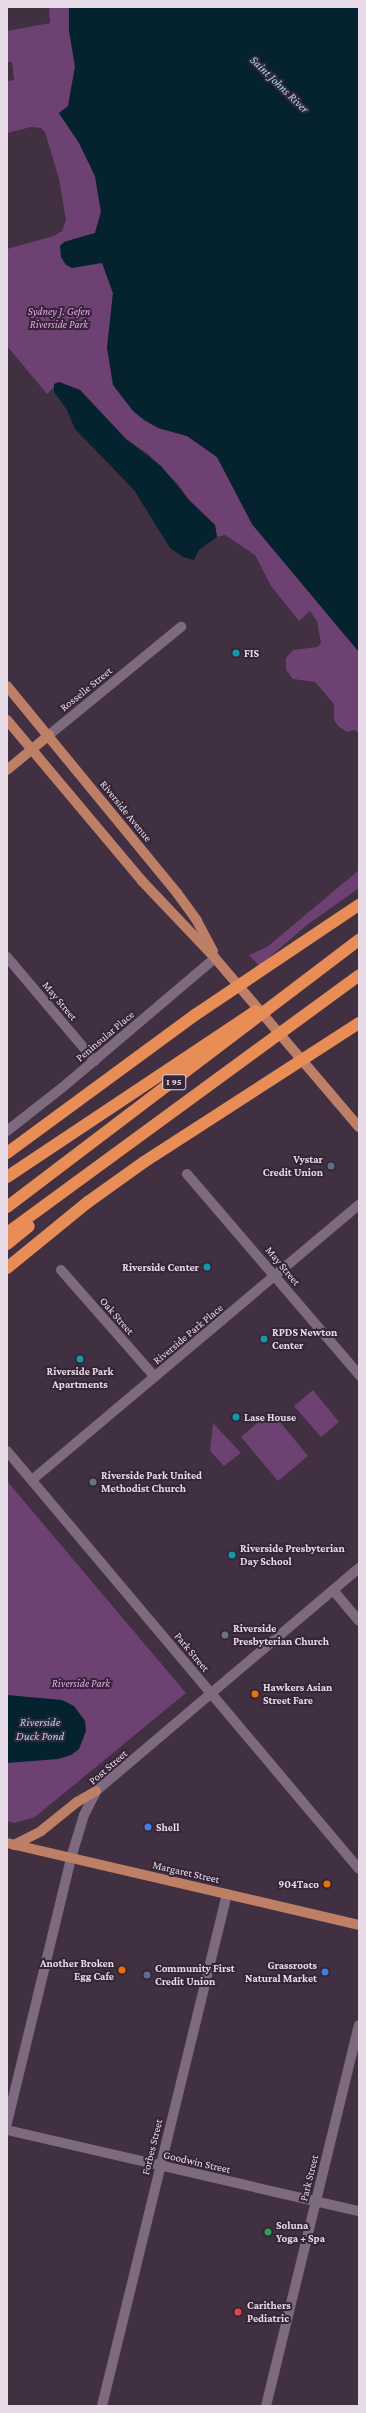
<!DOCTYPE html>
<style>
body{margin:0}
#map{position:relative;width:366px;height:2413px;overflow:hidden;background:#412f42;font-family:"Crimson Pro",serif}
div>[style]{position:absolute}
.green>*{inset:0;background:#6d4171}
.water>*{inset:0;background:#05232e}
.minor>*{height:10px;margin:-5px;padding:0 5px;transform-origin:5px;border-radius:5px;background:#7e6a7f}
.major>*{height:10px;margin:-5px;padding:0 5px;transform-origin:5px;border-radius:5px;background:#bd7f66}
.highway>*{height:12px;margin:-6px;padding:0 6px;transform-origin:6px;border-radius:6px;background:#e78d55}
.dots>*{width:11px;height:11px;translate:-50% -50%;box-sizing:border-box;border:2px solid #362537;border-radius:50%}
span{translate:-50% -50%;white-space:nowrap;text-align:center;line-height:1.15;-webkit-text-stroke:4px #362537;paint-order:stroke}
.shield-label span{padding:1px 3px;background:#362537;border:1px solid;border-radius:3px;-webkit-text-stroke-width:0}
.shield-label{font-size:10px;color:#e6dbe7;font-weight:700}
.park-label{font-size:11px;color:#e8a0ee;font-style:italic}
.poi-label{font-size:11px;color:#e6dbe7;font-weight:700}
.left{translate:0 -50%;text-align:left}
.right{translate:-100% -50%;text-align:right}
.street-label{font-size:11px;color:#e6dbe7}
.water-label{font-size:12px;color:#99dcfa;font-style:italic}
.frame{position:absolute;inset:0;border:8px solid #e6dbe7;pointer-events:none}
</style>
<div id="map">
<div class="green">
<i style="clip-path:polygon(49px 7px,69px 7px,75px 67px,68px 106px,59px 113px,79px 143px,95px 176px,101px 212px,95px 233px,64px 242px,72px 268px,102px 262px,113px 293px,107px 348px,158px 428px,187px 436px,217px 457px,252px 524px,359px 652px,359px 733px,354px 730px,347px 732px,338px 726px,334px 720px,334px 704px,315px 682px,293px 679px,286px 670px,286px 658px,293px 650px,317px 647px,321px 643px,317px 621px,310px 611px,299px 621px,271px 586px,255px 555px,225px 535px,217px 537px,215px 525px,189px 500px,177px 483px,148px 454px,126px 439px,80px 390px,59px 382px,47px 394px,7px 346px,7px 249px,54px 236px,62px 231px,66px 220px,59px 179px,45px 132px,41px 128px,31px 127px,7px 133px,7px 81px,14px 80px,12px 62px,7px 62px,7px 31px,50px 23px)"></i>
<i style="clip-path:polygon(359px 870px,359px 888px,307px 925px,259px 966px,249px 955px,267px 947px)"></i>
<i style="clip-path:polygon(313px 1390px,339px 1422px,321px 1437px,294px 1406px)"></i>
<i style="clip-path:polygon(271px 1411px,308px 1456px,278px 1481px,241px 1437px)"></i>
<i style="clip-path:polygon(213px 1423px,241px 1453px,224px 1466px,210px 1451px)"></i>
<i style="clip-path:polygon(7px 1481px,186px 1693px,35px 1817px,14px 1823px,7px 1821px)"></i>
</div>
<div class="water">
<i style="clip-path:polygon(69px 7px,359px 7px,359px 652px,252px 524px,217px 457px,187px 436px,158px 428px,144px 420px,133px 411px,113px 385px,107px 348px,113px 293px,102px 263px,72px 268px,66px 265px,61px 257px,60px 246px,64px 242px,95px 233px,101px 212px,95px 176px,79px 143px,59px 113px,68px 106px,75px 67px,69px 31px)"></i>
<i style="clip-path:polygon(59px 382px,80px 390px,126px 439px,161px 466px,189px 500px,215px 525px,217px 537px,199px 550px,194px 560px,183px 557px,170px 548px,134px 490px,75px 429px,67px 410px,54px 392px,54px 384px)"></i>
<i style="clip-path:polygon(7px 1695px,62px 1700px,74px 1706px,85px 1721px,86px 1731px,79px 1749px,71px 1755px,58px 1759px,7px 1763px)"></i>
</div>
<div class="minor">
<i style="left:49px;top:735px;width:171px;rotate:-39.3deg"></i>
<i style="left:7px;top:957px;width:136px;rotate:49.8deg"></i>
<i style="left:7px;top:1131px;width:71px;rotate:-38.2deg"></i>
<i style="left:63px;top:1087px;width:199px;rotate:-40.3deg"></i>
<i style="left:187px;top:1174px;width:265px;rotate:49.4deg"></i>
<i style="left:61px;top:1270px;width:142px;rotate:48.7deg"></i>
<i style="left:7px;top:1451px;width:546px;rotate:49.9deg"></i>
<i style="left:32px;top:1480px;width:427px;rotate:-40.1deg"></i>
<i style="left:333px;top:1590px;width:40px;rotate:50deg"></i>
<i style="left:7px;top:2123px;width:273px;rotate:-76.4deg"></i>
<i style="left:71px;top:1858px;width:45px;rotate:-73.2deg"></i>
<i style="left:84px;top:1815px;width:27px;rotate:-63deg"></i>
<i style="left:96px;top:1791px;width:345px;rotate:-40.3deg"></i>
<i style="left:7px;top:2130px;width:361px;rotate:13deg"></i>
<i style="left:102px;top:2406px;width:527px;rotate:-76.28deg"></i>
<i style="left:266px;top:2406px;width:392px;rotate:-76.3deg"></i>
</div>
<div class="major">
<i style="left:7px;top:686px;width:268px;rotate:50.6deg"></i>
<i style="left:177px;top:893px;width:34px;rotate:54deg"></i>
<i style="left:197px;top:921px;width:34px;rotate:62deg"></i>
<i style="left:7px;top:720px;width:210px;rotate:50deg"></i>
<i style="left:142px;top:881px;width:106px;rotate:46.5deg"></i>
<i style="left:215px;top:958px;width:222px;rotate:49.6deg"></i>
<i style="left:7px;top:770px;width:55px;rotate:-39.8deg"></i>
<i style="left:7px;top:1843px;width:361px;rotate:13.1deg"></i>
<i style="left:14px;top:1845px;width:30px;rotate:-27deg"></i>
<i style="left:41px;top:1831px;width:46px;rotate:-38.9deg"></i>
<i style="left:77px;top:1802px;width:22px;rotate:-30deg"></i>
</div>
<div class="highway">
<i style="left:7px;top:1153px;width:233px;rotate:-36.3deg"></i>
<i style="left:195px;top:1015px;width:197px;rotate:-33.9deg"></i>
<i style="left:7px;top:1177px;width:299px;rotate:-33.7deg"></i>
<i style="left:7px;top:1207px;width:442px;rotate:-37.2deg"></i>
<i style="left:7px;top:1233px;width:436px;rotate:-36.2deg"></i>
<i style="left:7px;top:1244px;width:28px;rotate:-39deg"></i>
<i style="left:7px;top:1268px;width:104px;rotate:-39.2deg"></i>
<i style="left:88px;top:1202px;width:69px;rotate:-35.5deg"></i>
<i style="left:144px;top:1162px;width:256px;rotate:-32.9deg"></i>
</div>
<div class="dots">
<i style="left:236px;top:653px;background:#0f9aa8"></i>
<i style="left:331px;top:1166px;background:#5c6f8a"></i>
<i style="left:207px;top:1267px;background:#0f9aa8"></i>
<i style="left:264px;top:1339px;background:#0f9aa8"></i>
<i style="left:80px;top:1359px;background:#0f9aa8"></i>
<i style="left:236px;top:1417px;background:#0f9aa8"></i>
<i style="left:93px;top:1482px;background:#6b7280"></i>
<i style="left:232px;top:1555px;background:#0f9aa8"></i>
<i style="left:225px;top:1635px;background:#6b7280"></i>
<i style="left:255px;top:1694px;background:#e8710a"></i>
<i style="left:148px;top:1827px;background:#3f7fe0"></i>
<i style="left:327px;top:1884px;background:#e8710a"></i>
<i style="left:122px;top:1970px;background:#e8710a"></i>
<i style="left:325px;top:1972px;background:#3f7fe0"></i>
<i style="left:147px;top:1975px;background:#5c6f8a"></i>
<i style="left:268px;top:2232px;background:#2e9e5b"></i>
<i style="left:238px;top:2312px;background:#e0444e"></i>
</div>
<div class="shield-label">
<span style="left:174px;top:1082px">I 95</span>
</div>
<div class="park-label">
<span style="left:59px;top:318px">Sydney J. Gefen<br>Riverside Park</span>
<span style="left:81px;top:1683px">Riverside Park</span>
</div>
<div class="poi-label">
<span class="left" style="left:244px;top:653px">FIS</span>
<span class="right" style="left:323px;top:1166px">Vystar<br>Credit Union</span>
<span class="right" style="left:199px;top:1267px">Riverside Center</span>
<span class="left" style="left:272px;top:1339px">RPDS Newton<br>Center</span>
<span style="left:80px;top:1378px">Riverside Park<br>Apartments</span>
<span class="left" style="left:244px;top:1417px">Lase House</span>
<span class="left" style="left:101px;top:1482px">Riverside Park United<br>Methodist Church</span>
<span class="left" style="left:240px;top:1555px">Riverside Presbyterian<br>Day School</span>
<span class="left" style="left:233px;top:1635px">Riverside<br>Presbyterian Church</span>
<span class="left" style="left:263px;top:1694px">Hawkers Asian<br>Street Fare</span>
<span class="left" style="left:156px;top:1827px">Shell</span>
<span class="right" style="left:319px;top:1884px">904Taco</span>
<span class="right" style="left:114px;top:1970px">Another Broken<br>Egg Cafe</span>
<span class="right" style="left:317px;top:1972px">Grassroots<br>Natural Market</span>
<span class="left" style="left:155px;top:1975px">Community First<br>Credit Union</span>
<span class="left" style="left:276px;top:2232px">Soluna<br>Yoga + Spa</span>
<span class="left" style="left:247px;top:2312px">Carithers<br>Pediatric</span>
</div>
<div class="street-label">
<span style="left:86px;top:689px;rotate:-39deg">Rosselle Street</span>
<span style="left:126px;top:811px;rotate:51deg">Riverside Avenue</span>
<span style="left:60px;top:1001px;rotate:50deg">May Street</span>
<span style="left:105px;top:1036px;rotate:-40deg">Peninsular Place</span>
<span style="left:283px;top:1266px;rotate:50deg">May Street</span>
<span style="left:117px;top:1316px;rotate:49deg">Oak Street</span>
<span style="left:188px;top:1334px;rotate:-40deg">Riverside Park Place</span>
<span style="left:192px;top:1652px;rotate:50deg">Park Street</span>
<span style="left:108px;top:1767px;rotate:-41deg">Post Street</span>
<span style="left:186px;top:1872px;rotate:13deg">Margaret Street</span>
<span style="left:152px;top:2147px;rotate:-76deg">Forbes Street</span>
<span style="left:197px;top:2162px;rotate:13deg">Goodwin Street</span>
<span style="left:309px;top:2178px;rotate:-76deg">Park Street</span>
</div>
<div class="water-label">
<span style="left:279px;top:85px;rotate:44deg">Saint Johns River</span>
<span style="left:40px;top:1730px">Riverside<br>Duck Pond</span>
</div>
<div class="frame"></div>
</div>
